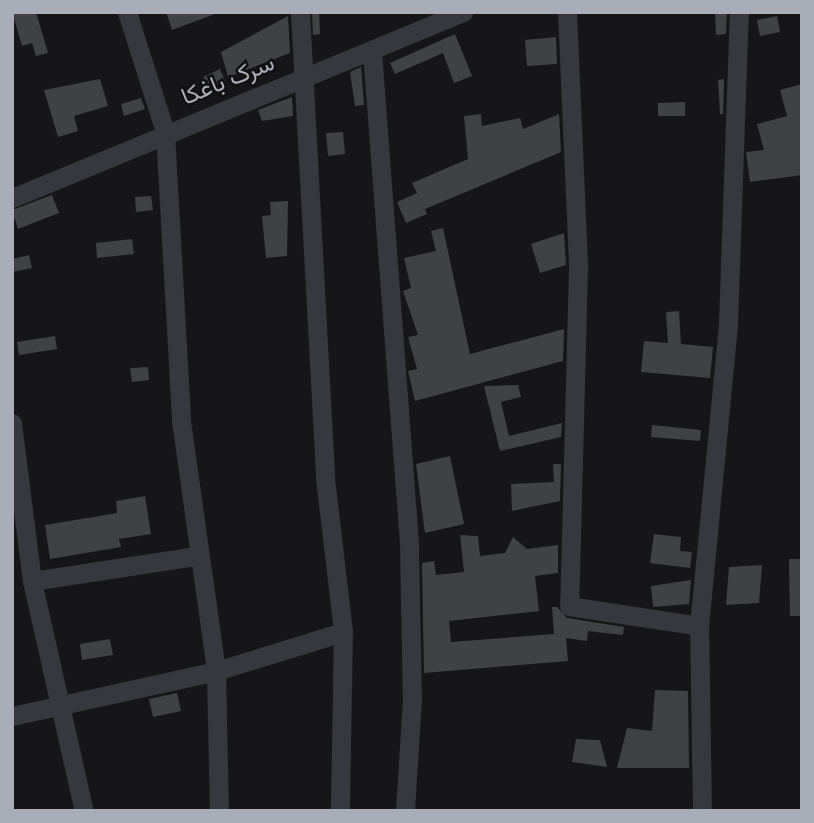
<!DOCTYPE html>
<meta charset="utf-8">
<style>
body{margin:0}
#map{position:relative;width:814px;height:823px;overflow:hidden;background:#161618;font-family:"Fira Sans",Vazirmatn,sans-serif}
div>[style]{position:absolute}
.building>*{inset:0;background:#404145}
.minor>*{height:19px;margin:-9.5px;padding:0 9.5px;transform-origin:9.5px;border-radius:9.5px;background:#37383d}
span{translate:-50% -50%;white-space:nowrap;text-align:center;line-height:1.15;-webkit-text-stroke:5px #111113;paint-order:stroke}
.street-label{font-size:24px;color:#a8adb8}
.frame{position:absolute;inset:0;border:14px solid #a8adb8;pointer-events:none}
</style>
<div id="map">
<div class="building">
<i style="clip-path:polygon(12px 12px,36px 12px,48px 53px,36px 56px,32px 43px,22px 46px)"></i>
<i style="clip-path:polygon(166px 12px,215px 12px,215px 14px,172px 30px)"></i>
<i style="clip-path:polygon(312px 12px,319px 12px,320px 34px,313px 35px)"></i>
<i style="clip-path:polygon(715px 12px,727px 12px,726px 34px,716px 35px)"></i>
<i style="clip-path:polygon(288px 16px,290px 53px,228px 77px,221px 52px)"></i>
<i style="clip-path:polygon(777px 16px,780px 32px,760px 36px,757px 20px)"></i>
<i style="clip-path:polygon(455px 34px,472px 76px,454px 83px,443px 53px,395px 74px,390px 63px)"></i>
<i style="clip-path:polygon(556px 37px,557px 64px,527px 66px,525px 40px)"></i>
<i style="clip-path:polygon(361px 67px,364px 105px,355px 106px,350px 72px)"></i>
<i style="clip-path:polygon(220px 69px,225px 81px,208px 89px,203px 77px)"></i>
<i style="clip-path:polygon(100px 79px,108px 106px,74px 116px,78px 131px,58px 137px,44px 90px)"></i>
<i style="clip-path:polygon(724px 79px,723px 114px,720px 114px,718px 80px)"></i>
<i style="clip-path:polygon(802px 84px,802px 175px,750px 182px,746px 152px,764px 150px,757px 124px,787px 116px,780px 90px)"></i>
<i style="clip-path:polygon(292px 97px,293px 116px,262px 121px,258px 110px)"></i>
<i style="clip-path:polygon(141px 98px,145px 109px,124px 116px,121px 104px)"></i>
<i style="clip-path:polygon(685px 102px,685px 116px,658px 116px,658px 103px)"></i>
<i style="clip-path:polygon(481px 114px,482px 126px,520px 118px,523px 129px,559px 114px,561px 152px,425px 209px,427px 214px,406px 223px,397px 202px,417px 193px,412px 183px,468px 159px,464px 116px)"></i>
<i style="clip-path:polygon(343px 132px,345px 154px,328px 156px,326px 133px)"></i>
<i style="clip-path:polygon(52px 195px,59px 213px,18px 229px,12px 210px)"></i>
<i style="clip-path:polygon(151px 196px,153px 210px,136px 212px,135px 197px)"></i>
<i style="clip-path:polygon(288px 201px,287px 256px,266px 258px,262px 216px,271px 215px,270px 202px)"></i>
<i style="clip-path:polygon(443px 228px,470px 354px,564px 329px,563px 361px,415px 401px,408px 371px,417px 369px,408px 337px,418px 335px,403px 291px,411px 288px,404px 258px,436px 251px,431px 231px)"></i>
<i style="clip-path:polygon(564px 233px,566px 265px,540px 273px,531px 244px)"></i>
<i style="clip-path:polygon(132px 239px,134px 254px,97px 258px,96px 243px)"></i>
<i style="clip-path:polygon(29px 255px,32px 268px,12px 272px,12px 259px)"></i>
<i style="clip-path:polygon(679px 311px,681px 344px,713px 347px,710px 378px,641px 372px,644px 341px,668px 343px,666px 312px)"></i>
<i style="clip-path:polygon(55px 336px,57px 349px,19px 355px,17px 342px)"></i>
<i style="clip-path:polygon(148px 367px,149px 380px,132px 382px,130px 368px)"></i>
<i style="clip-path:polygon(518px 385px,521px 397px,501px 402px,509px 436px,562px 423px,561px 437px,500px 451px,484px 386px)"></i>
<i style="clip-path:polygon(652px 425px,701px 430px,700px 441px,651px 437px)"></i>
<i style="clip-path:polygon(450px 456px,464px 524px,425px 533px,416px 464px)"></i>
<i style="clip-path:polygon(553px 464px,561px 464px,560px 501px,512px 511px,511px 484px,554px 482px)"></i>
<i style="clip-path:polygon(145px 496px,151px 534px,119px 539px,121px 547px,50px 559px,45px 525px,117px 513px,116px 501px)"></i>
<i style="clip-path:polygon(654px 534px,681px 537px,680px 551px,692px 552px,690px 568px,650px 563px)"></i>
<i style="clip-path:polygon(460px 535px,478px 536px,480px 556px,505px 553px,513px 537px,527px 549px,558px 545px,558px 573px,535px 576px,539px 611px,449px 621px,451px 642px,554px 634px,552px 607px,557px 607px,567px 618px,624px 627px,623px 635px,588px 631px,587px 641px,566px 638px,568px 661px,424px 673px,422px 563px,434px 561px,436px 575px,464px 572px)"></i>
<i style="clip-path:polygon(789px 559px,802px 559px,802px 616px,790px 616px)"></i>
<i style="clip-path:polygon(762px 565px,759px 603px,726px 605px,729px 567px)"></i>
<i style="clip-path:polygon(691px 580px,689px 604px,653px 607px,651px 586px)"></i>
<i style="clip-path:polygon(110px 639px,113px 655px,82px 660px,80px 644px)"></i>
<i style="clip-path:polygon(655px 690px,688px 691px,689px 768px,617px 768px,627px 728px,652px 731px)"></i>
<i style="clip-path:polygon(177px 693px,181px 711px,153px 717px,149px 699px)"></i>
<i style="clip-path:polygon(576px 739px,600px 740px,607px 767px,572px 762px)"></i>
</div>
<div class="minor">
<i style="left:127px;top:12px;width:126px;rotate:72.4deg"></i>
<i style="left:165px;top:132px;width:289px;rotate:86.8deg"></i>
<i style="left:181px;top:421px;width:252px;rotate:82deg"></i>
<i style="left:216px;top:671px;width:140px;rotate:88.8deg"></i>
<i style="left:300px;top:12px;width:467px;rotate:86.9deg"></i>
<i style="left:325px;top:478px;width:155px;rotate:83.3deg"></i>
<i style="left:343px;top:632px;width:179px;rotate:91deg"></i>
<i style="left:567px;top:12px;width:257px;rotate:87.5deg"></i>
<i style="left:578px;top:269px;width:337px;rotate:91.5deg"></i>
<i style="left:569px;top:606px;width:132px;rotate:8.7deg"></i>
<i style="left:372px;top:51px;width:498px;rotate:85.7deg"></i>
<i style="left:409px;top:548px;width:151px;rotate:88.9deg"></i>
<i style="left:412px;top:699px;width:112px;rotate:93.6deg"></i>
<i style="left:12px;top:198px;width:488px;rotate:-22.4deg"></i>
<i style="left:12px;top:423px;width:159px;rotate:82.8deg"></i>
<i style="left:32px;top:581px;width:236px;rotate:77.3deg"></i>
<i style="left:32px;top:581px;width:165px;rotate:-8.7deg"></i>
<i style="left:12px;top:716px;width:209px;rotate:-12.4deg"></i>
<i style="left:216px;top:671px;width:133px;rotate:-17.1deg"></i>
<i style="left:702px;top:811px;width:185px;rotate:-90.9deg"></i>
<i style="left:699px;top:626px;width:304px;rotate:-84.5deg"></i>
<i style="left:728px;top:323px;width:311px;rotate:-88deg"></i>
</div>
<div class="street-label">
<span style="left:228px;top:80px;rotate:-22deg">سرک باغکا</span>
</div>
<div class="frame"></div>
</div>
